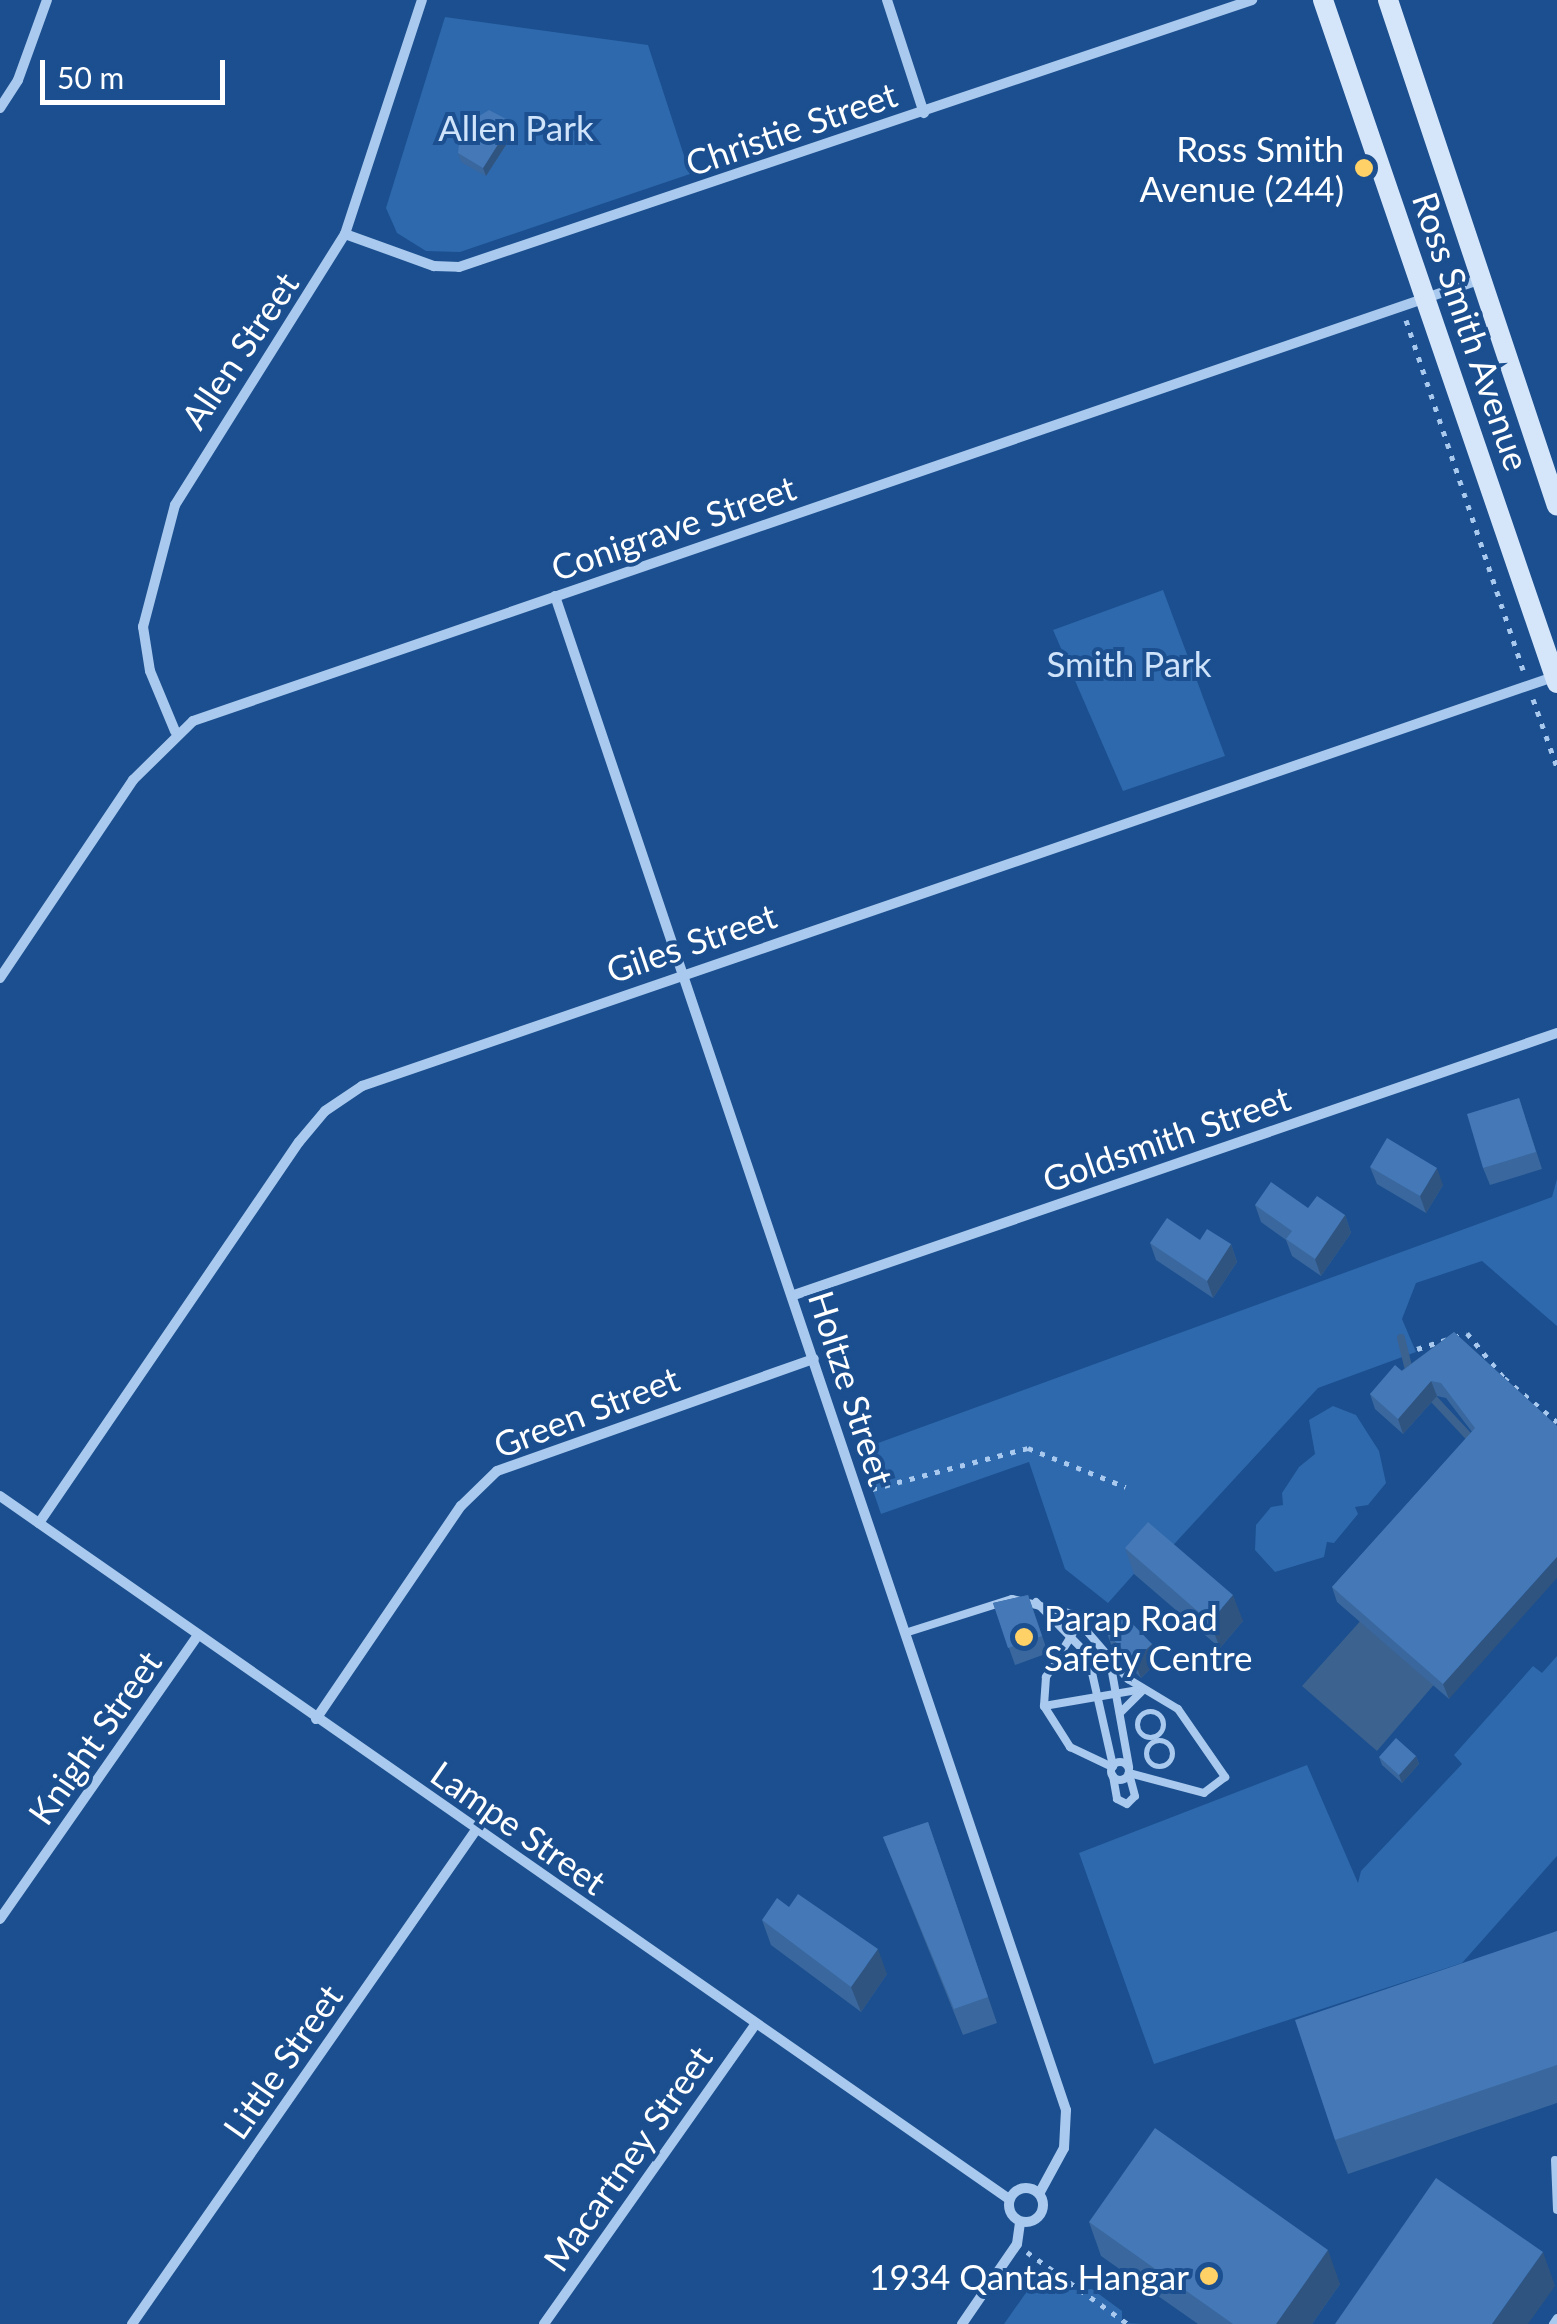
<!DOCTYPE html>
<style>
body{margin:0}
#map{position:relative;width:1557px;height:2324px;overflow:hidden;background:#1b4f8f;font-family:Lato,sans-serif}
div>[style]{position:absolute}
.green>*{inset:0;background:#2e69ad}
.water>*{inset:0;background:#3c6290}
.stream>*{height:8px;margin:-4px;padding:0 4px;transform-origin:4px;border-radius:4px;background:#3c6290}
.path>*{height:5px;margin-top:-2.5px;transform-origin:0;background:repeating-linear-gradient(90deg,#a9c9ee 0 5px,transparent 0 13px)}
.path>.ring{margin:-2.5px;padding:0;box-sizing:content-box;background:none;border:5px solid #a9c9ee;border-radius:50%}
.lane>*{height:8px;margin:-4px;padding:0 4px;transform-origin:4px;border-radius:4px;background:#a9c9ee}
.lane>.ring{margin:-4px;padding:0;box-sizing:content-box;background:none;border:8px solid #a9c9ee;border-radius:50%}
.street>*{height:10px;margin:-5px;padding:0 5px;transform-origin:5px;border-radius:5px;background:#a9c9ee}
.street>.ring{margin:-5px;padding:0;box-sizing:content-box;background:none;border:10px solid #a9c9ee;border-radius:50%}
.secondary>*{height:20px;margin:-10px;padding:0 10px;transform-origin:10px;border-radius:10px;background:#d6e6fa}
.wall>*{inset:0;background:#3a679d}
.shaded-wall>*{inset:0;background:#305480}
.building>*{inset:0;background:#4478b7}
.dots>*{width:28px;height:28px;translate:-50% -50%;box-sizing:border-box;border:5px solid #1b4f8f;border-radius:50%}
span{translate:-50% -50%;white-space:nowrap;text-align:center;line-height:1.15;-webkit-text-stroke:8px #1b4f8f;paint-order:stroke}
.park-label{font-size:35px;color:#cfe3fa}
.street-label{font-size:35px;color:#fff}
.poi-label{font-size:35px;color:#fff}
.right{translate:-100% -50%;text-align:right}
.left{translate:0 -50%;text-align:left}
.scale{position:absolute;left:40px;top:60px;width:185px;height:45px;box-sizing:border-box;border:5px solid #fff;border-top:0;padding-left:12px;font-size:30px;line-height:35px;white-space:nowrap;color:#fff;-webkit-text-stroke:8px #1b4f8f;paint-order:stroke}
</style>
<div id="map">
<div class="green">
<i style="clip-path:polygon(445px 17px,648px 45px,690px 174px,460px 252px,426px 251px,397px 233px,386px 208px)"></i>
<i style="clip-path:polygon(1163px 590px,1225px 756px,1123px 791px,1053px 630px)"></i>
<i style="clip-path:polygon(1557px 1179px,1557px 1326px,1482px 1261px,1416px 1283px,1402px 1319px,1416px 1352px,1318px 1388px,1165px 1554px,1157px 1548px,1108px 1603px,1065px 1569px,1029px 1462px,881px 1514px,859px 1450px,1552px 1197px)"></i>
<i style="clip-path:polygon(1333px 1406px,1356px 1415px,1379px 1451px,1386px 1483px,1368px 1505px,1355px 1507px,1358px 1514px,1334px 1543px,1327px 1542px,1324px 1557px,1275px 1572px,1255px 1550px,1256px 1525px,1271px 1507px,1283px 1505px,1282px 1493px,1299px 1467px,1315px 1454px,1309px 1420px)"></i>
<i style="clip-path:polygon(1557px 1656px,1557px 1856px,1462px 1963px,1154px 2064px,1079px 1853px,1307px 1765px,1358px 1883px,1361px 1871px,1462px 1764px,1454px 1755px,1533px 1666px,1542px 1673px)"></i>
<i style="clip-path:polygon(1042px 2270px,1070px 2290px,1092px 2289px,1122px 2311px,1122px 2323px,1144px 2324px,1004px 2324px)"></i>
</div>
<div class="water">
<i style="clip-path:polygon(1433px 1540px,1504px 1603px,1377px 1751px,1302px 1686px)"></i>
</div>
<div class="stream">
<i style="left:1401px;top:1338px;width:37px;rotate:76deg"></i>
<i style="left:1430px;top:1395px;width:62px;rotate:47deg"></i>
</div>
<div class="path">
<i style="left:1406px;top:320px;width:369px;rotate:71.5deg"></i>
<i style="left:1533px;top:699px;width:72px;rotate:70.6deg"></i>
<i style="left:1417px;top:1349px;width:52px;rotate:-17.7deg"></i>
<i style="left:1467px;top:1333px;width:58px;rotate:50.6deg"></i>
<i style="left:1504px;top:1378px;width:69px;rotate:39.7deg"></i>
<i style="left:872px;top:1489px;width:161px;rotate:-14.7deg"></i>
<i style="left:1028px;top:1448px;width:105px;rotate:21.7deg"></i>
<i class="ring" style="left:1137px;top:1711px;width:21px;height:21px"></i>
<i class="ring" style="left:1146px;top:1740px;width:21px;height:21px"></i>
<i style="left:1027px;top:2252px;width:124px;rotate:35.5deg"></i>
</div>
<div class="lane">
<i style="left:1036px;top:1602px;width:74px;rotate:45.5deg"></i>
<i style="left:1088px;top:1655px;width:114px;rotate:77.3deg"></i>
<i style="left:1081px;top:1620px;width:67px;rotate:121.6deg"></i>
<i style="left:1046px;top:1677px;width:29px;rotate:94deg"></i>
<i style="left:1044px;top:1706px;width:49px;rotate:57.6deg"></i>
<i style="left:1070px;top:1747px;width:47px;rotate:25.5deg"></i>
<i style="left:905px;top:1633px;width:112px;rotate:-17.6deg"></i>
<i style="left:1012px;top:1599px;width:62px;rotate:14deg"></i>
<i style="left:1072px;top:1614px;width:86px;rotate:49.3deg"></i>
<i style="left:1128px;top:1679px;width:58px;rotate:31deg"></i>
<i style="left:1178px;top:1709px;width:83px;rotate:55.3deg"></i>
<i style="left:1225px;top:1777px;width:26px;rotate:143deg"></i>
<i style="left:1204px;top:1793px;width:78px;rotate:-165.1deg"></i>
<i style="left:1110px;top:1661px;width:108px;rotate:79.8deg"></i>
<i style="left:1044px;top:1706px;width:100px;rotate:-9.7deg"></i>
<i style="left:1120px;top:1713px;width:31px;rotate:-45deg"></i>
<i class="ring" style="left:1111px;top:1762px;width:10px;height:10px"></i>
<i style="left:1113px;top:1776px;width:23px;rotate:80deg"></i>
<i style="left:1117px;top:1799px;width:11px;rotate:27deg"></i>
<i style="left:1127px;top:1804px;width:11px;rotate:-45deg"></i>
<i style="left:1135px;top:1796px;width:23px;rotate:-105deg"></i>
<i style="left:1555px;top:2160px;width:50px;rotate:87.7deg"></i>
<i style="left:1553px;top:2324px;width:7px;rotate:-56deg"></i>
</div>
<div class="street">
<i style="left:887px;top:0;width:119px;rotate:71.9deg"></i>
<i style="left:0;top:108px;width:33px;rotate:-57deg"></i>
<i style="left:18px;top:80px;width:85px;rotate:-70.1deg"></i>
<i style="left:345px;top:234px;width:95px;rotate:19.8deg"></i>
<i style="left:434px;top:266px;width:25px;rotate:2deg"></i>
<i style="left:459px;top:267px;width:837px;rotate:-18.61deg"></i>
<i style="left:555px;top:596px;width:1598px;rotate:71.35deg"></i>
<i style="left:1066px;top:2110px;width:38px;rotate:93deg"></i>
<i style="left:1064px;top:2148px;width:52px;rotate:118.5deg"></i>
<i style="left:175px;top:731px;width:65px;rotate:-112.6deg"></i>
<i style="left:150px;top:671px;width:45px;rotate:-99deg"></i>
<i style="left:143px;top:627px;width:126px;rotate:-75.3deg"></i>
<i style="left:175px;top:505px;width:320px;rotate:-57.9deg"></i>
<i style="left:345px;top:234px;width:246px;rotate:-71.8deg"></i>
<i style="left:0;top:978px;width:239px;rotate:-56.1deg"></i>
<i style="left:133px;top:780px;width:84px;rotate:-44.5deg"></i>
<i style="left:193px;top:721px;width:1359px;rotate:-18.94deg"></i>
<i style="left:794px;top:1295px;width:807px;rotate:-18.95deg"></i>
<i style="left:0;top:1496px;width:1230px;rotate:34.87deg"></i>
<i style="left:39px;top:1523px;width:461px;rotate:-55.7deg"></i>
<i style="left:299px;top:1142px;width:40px;rotate:-50deg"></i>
<i style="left:325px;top:1111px;width:45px;rotate:-34deg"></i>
<i style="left:362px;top:1086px;width:1262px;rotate:-18.95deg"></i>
<i style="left:316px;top:1719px;width:258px;rotate:-55.8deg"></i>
<i style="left:461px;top:1506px;width:50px;rotate:-44.2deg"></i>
<i style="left:497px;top:1471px;width:336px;rotate:-19.5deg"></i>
<i style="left:0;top:1919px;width:346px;rotate:-55.1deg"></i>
<i class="ring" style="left:1009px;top:2188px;width:24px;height:24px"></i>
<i style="left:132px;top:2324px;width:602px;rotate:-55.15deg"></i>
<i style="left:544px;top:2324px;width:366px;rotate:-54.8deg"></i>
<i style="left:962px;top:2324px;width:97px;rotate:-55.5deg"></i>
<i style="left:1017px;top:2244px;width:22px;rotate:-82deg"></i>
</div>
<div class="secondary">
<i style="left:1323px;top:0;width:722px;rotate:71.09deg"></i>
<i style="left:1388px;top:0;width:533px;rotate:71.53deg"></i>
</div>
<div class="wall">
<i style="clip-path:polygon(512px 122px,515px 131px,486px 176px,461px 162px,458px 153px)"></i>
<i style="clip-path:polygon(1519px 1098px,1542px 1169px,1490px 1185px,1483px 1168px)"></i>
<i style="clip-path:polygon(1370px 1167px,1443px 1185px,1426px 1213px,1377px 1184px)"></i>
<i style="clip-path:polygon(1255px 1205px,1308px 1208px,1345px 1215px,1351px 1233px,1321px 1276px,1292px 1256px,1286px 1240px,1261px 1222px)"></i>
<i style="clip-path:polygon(1200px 1240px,1231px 1244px,1237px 1262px,1213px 1298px,1156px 1260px,1150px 1243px)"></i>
<i style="clip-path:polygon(1454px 1332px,1557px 1426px,1449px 1699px,1337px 1602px,1332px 1587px,1472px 1432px,1446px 1398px,1437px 1396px,1403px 1434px,1375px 1409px,1370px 1394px)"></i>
<i style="clip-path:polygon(1125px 1548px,1243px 1621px,1220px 1648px,1134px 1574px)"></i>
<i style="clip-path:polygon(1028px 1595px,1048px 1653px,1015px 1665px,993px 1603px)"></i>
<i style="clip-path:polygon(1107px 1633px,1152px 1644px,1158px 1661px,1141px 1678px,1113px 1650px)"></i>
<i style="clip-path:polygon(1416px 1756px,1419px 1764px,1402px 1783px,1382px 1765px,1379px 1757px)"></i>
<i style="clip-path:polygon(928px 1822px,997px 2023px,963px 2035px,883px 1837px)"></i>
<i style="clip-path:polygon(762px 1920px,887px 1974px,861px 2012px,771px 1945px)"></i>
<i style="clip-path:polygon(1557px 1931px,1557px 2103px,1348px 2174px,1335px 2140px)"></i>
<i style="clip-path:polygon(1089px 2222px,1340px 2284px,1312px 2324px,1198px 2324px,1101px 2256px)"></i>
</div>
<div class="shaded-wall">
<i style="clip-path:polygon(512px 122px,515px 131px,486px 176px,483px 168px)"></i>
<i style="clip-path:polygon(1437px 1168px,1443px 1185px,1426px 1213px,1420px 1196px)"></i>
<i style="clip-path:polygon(1345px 1215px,1351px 1233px,1321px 1276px,1315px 1259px)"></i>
<i style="clip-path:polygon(1231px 1244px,1237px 1262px,1213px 1298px,1207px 1281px)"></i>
<i style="clip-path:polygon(1431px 1381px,1437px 1396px,1403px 1434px,1398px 1419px)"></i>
<i style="clip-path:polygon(1557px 1557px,1557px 1578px,1449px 1699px,1443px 1684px)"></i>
<i style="clip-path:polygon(1233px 1595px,1243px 1621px,1220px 1648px,1210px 1622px)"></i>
<i style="clip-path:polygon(1152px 1644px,1158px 1661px,1141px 1678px,1134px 1661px)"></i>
<i style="clip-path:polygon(1416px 1756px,1419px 1764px,1402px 1783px,1399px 1775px)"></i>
<i style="clip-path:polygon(878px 1949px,887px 1974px,861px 2012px,851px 1987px)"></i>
<i style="clip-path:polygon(1328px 2250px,1340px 2284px,1312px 2324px,1276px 2324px)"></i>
<i style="clip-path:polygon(1543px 2252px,1555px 2286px,1528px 2324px,1492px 2324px)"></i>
</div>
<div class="building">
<i style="clip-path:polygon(489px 110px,512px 122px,483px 168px,458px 153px,461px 127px)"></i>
<i style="clip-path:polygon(1519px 1098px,1536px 1152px,1483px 1168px,1467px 1114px)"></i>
<i style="clip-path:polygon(1387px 1138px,1437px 1168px,1420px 1196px,1370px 1167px)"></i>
<i style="clip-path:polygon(1271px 1182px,1308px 1208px,1317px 1196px,1345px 1215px,1315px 1259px,1286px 1239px,1292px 1231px,1255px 1205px)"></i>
<i style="clip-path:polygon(1167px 1218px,1200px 1240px,1207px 1229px,1231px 1244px,1207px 1281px,1150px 1243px)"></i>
<i style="clip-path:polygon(1454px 1332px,1557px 1426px,1557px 1557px,1443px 1684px,1332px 1587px,1475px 1428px,1441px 1383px,1431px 1381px,1398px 1419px,1370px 1394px,1395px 1365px,1402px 1371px)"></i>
<i style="clip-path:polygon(1148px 1522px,1233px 1595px,1210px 1622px,1125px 1548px)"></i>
<i style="clip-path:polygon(1028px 1595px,1042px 1636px,1008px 1648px,993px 1603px)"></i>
<i style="clip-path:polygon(1125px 1616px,1152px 1644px,1134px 1661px,1107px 1633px)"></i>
<i style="clip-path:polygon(1396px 1738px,1416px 1756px,1399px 1775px,1379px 1757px)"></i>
<i style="clip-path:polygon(928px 1822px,988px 1997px,954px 2009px,883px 1837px)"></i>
<i style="clip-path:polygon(798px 1894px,878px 1949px,851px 1987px,762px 1920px,777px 1898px,789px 1907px)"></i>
<i style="clip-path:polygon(1557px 1931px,1557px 2065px,1335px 2140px,1295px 2020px)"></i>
<i style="clip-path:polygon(1155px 2128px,1328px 2250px,1276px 2324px,1233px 2324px,1089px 2222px)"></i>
<i style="clip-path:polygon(1436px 2178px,1543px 2252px,1492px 2324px,1335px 2324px)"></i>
</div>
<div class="dots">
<i style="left:1364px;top:168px;background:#ffd166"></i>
<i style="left:1024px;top:1637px;background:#ffd166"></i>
<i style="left:1209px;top:2276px;background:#ffd166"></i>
</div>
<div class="park-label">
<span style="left:516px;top:127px">Allen Park</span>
<span style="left:1129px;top:663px">Smith Park</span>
</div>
<div class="street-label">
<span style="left:791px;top:128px;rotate:-19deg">Christie Street</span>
<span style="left:1472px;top:331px;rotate:71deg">Ross Smith Avenue</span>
<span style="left:239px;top:350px;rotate:-56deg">Allen Street</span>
<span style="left:673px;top:527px;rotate:-19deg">Conigrave Street</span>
<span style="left:691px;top:942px;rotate:-19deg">Giles Street</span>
<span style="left:1166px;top:1138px;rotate:-19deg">Goldsmith Street</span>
<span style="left:852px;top:1388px;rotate:72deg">Holtze Street</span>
<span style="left:586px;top:1411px;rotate:-21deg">Green Street</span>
<span style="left:94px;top:1737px;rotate:-55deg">Knight Street</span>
<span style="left:519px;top:1827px;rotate:35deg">Lampe Street</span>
<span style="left:282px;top:2061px;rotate:-55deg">Little Street</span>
<span style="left:627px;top:2158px;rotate:-55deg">Macartney Street</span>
</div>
<div class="poi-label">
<span class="right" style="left:1344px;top:168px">Ross Smith<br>Avenue (244)</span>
<span class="left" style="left:1044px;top:1637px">Parap Road<br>Safety Centre</span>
<span class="right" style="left:1189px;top:2276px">1934 Qantas Hangar</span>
</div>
<div class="scale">50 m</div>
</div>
